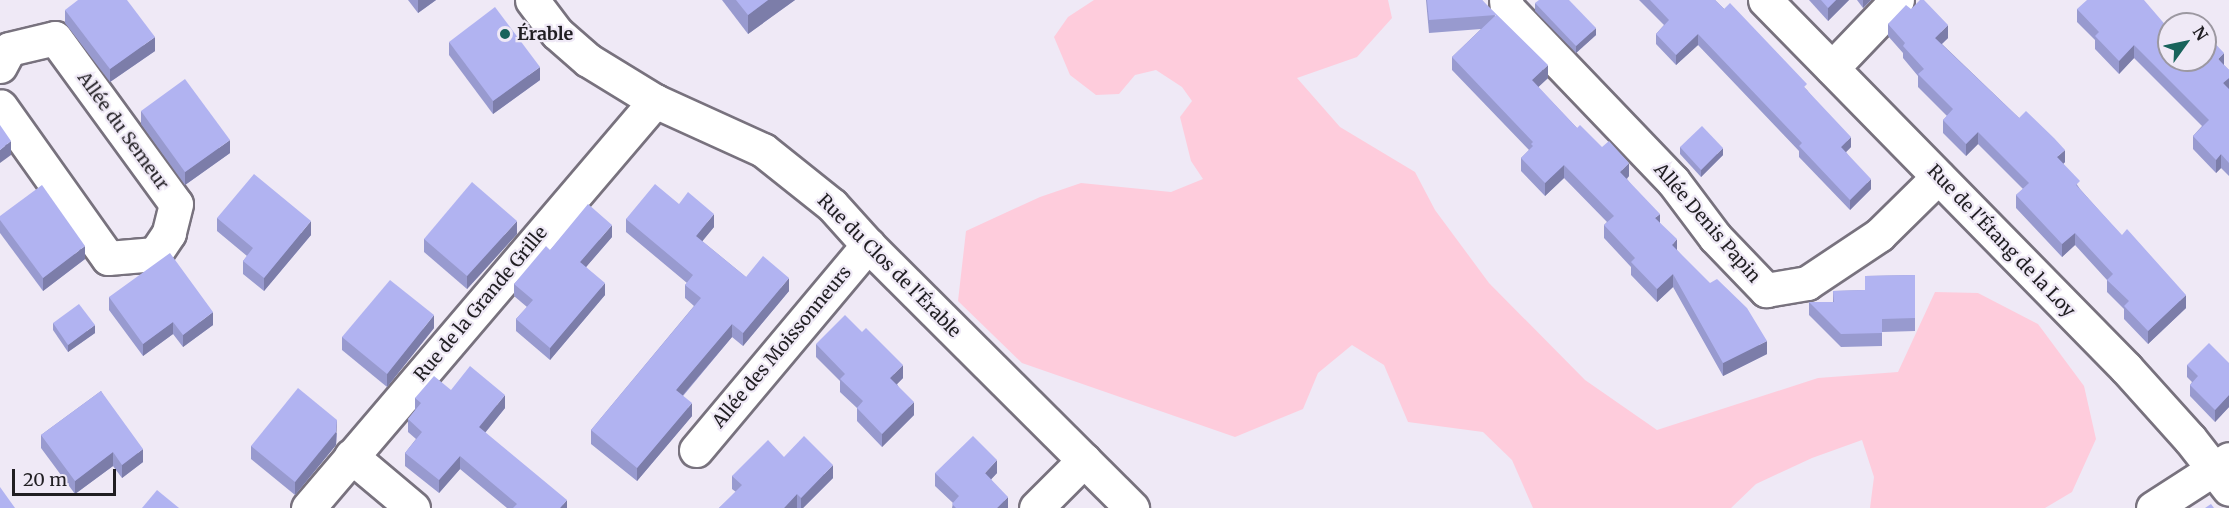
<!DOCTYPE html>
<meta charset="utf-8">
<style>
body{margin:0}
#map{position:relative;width:2229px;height:508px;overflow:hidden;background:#efe9f6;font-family:Merriweather,serif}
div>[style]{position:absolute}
.green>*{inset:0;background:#feccdc}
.roads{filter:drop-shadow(2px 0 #78727e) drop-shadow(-2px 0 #78727e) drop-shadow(0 2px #78727e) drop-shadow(0 -2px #78727e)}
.minor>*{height:33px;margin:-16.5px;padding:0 16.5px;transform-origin:16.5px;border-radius:16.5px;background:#fff}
.wall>*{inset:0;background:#989acf}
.shaded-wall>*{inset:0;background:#7c7da9}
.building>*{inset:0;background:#b1b3f1}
.dots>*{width:16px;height:16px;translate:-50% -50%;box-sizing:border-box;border:3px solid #efe9f6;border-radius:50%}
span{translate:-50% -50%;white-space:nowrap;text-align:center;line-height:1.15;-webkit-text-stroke:4.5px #efe9f6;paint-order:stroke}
.poi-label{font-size:18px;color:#201e22;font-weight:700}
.left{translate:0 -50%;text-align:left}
.street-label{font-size:18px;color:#201e22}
.north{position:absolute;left:2157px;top:12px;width:60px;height:60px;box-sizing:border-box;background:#efe9f6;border:2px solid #9c98a1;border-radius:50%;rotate:57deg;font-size:16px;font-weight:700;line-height:24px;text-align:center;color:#201e22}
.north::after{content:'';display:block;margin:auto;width:21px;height:27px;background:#18635b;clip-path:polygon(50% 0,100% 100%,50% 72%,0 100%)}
.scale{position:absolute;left:12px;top:469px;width:104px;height:27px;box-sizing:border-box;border:3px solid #201e22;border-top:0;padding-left:8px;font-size:18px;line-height:21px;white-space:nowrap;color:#201e22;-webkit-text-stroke:4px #efe9f6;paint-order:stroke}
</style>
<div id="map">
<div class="green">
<i style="clip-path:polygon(1094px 0,1388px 0,1392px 18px,1357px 57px,1297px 78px,1340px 127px,1415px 172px,1435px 210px,1489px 283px,1585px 380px,1657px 430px,1818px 378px,1898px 372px,1935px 292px,1978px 293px,2038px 324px,2084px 386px,2096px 439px,2072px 492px,2045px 508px,1870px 508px,1874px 477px,1862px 440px,1812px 458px,1756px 484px,1731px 508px,1533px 508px,1512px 460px,1483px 432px,1408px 422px,1384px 365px,1352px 345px,1318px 373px,1303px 409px,1235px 437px,1022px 363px,958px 301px,966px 231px,1040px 197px,1081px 183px,1171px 192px,1203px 179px,1191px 161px,1180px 117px,1192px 101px,1182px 87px,1156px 70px,1135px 75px,1119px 94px,1096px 95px,1070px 75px,1054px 37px,1068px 17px)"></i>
</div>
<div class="roads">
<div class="minor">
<i style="left:532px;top:0;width:41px;rotate:52.9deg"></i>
<i style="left:557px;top:33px;width:41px;rotate:41.1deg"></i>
<i style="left:588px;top:60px;width:79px;rotate:31.5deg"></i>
<i style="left:655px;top:101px;width:119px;rotate:24.4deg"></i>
<i style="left:763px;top:150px;width:88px;rotate:38.6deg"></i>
<i style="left:832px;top:205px;width:54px;rotate:48deg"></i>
<i style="left:868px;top:245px;width:373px;rotate:44.9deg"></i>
<i style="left:1506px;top:0;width:8px;rotate:83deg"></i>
<i style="left:1507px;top:8px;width:240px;rotate:46.2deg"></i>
<i style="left:1673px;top:181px;width:70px;rotate:53.1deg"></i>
<i style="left:1715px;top:237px;width:74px;rotate:46.1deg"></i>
<i style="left:1766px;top:290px;width:42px;rotate:-9.7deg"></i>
<i style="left:1807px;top:283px;width:87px;rotate:-33.7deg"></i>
<i style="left:1879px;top:235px;width:83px;rotate:-44.5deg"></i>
<i style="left:1765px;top:0;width:516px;rotate:45.55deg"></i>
<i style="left:2126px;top:368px;width:96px;rotate:48deg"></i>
<i style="left:2190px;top:439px;width:63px;rotate:52deg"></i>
<i style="left:0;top:66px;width:19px;rotate:-62deg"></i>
<i style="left:9px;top:49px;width:47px;rotate:-13.4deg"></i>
<i style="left:55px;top:38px;width:205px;rotate:53.9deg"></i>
<i style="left:176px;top:204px;width:30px;rotate:104deg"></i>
<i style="left:169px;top:233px;width:25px;rotate:124deg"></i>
<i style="left:155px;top:254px;width:47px;rotate:175.1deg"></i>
<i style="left:108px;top:258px;width:186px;rotate:-125.4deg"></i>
<i style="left:1832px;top:68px;width:94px;rotate:-46.3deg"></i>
<i style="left:696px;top:450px;width:268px;rotate:-50deg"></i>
<i style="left:351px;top:456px;width:81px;rotate:40deg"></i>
<i style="left:308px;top:508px;width:535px;rotate:-49.55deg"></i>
<i style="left:1036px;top:508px;width:68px;rotate:-45deg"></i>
<i style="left:2153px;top:508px;width:90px;rotate:-32.8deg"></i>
</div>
</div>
<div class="wall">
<i style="clip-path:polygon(408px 0,436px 0,418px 13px)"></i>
<i style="clip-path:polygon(722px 0,795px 0,748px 34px)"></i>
<i style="clip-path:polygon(1426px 0,1482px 0,1548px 78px,1538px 87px,1577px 128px,1629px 176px,1627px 179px,1660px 223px,1677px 250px,1767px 354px,1723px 376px,1673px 287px,1657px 302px,1631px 275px,1631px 267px,1604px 238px,1604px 225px,1607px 222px,1564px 178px,1545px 196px,1521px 171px,1521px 158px,1529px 150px,1452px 70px,1452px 57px,1481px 29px,1429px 33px)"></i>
<i style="clip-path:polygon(1639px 0,1715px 0,1807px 90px,1851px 147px,1846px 152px,1871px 189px,1850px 210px,1799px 157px,1799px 151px,1698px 45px,1676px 65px,1656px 44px,1656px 34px,1664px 25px)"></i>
<i style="clip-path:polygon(1809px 0,1849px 0,1828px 21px)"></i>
<i style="clip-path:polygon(1857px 0,1871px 0,1863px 8px)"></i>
<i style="clip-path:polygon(1535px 3px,1596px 35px,1576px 53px,1535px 11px)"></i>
<i style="clip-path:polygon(1911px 9px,1948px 38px,1942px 44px,2065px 162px,2063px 164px,2080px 189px,2186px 308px,2148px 344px,2124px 319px,2124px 309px,2107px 292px,2107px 280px,2075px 245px,2062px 257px,2016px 208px,2016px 195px,2023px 189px,1978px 144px,1966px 156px,1943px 133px,1943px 120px,1947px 116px,1918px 87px,1918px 76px,1903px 58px,1903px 53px,1888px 36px,1888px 24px)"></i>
<i style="clip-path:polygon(2077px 9px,2168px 28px,2224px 65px,2229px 70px,2229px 176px,2221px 168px,2216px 173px,2193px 149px,2193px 136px,2202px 126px,2134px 58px,2119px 74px,2095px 49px,2095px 40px,2077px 22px)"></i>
<i style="clip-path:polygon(65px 10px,155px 51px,110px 82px,65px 23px)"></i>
<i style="clip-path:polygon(449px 42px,540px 80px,493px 114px,449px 55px)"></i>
<i style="clip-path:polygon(141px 111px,230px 153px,185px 185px,141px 124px)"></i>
<i style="clip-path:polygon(1680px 147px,1723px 155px,1701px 177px,1680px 154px)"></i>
<i style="clip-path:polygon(679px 204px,714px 227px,702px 241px,746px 277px,789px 291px,743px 346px,732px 337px,683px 396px,692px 416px,637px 481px,591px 444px,591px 430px,694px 306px,685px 298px,685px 285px,687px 283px,626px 232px,626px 219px)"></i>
<i style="clip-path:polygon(0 216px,85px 259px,43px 291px,0 233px)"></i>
<i style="clip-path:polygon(217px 218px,311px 235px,264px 291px,243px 274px,243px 261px,247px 256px,217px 231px)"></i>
<i style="clip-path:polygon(517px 234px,467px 289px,424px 252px,424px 239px)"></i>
<i style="clip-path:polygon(612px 237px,586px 267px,605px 295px,550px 360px,516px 331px,516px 319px,527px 307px,514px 296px,514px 284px,550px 250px)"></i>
<i style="clip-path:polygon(1915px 275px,1915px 331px,1882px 332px,1882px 346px,1841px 347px,1809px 315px,1809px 302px,1833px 302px,1833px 291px,1865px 290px,1865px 276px)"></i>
<i style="clip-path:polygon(109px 297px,213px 325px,183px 347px,173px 334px,143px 356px,109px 310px)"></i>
<i style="clip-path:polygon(53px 323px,95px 333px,68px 352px,53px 330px)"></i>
<i style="clip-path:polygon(434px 328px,387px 387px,342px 350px,342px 337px)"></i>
<i style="clip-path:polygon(816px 344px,903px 378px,897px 384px,914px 415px,882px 447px,857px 421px,857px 408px,840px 392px,840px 381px,816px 357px)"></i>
<i style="clip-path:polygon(2229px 363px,2229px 407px,2215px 422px,2190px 396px,2190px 385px,2192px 382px,2187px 377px,2187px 365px)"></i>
<i style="clip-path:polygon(451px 390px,505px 408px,485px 433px,567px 508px,507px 508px,460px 469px,439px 493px,405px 466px,405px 453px,416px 439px,408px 432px,408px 419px,415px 410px,415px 398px)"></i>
<i style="clip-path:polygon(101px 391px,143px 462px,122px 478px,113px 466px,75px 494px,41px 448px,41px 435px)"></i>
<i style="clip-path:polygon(337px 433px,336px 445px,295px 495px,251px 459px,251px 446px)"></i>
<i style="clip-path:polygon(784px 457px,833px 478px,803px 508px,719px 508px,736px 492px,732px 489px,732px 476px)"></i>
<i style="clip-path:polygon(935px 473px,997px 473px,991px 479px,1008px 508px,952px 508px,953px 503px,935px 486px)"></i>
</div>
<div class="shaded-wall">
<i style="clip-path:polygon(418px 0,436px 0,418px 13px)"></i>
<i style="clip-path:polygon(768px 0,795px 0,748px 34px,748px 15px)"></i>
<i style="clip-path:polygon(1836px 0,1849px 0,1828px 21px,1828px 8px)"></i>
<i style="clip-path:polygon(1863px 0,1871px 0,1863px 8px)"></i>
<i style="clip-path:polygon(1948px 25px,1948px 38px,1935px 50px,1935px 38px)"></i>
<i style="clip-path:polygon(1596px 28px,1596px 35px,1576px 53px,1576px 46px)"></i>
<i style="clip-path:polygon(1698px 34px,1698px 45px,1676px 65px,1676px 55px)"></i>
<i style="clip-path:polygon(155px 37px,155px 51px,110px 82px,110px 69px)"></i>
<i style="clip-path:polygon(2134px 45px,2134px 58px,2119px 74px,2119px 61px)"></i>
<i style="clip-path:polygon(2224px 53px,2224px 66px,2218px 59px)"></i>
<i style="clip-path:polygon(1548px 65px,1548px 78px,1532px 93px,1532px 80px)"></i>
<i style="clip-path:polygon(540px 67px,540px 80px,493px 114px,493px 101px)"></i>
<i style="clip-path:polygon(2229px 78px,2229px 91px,2223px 83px)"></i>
<i style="clip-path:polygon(1978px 132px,1978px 144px,1966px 156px,1966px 144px)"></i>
<i style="clip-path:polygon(1851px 137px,1851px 147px,1841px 157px,1841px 147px)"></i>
<i style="clip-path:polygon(230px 140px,230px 153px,185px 185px,185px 172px)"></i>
<i style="clip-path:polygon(11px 141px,11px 155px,0 163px,0 150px)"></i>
<i style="clip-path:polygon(1723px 148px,1723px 155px,1701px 177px,1701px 170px)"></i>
<i style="clip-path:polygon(2065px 150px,2065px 162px,2057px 170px,2057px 157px)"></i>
<i style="clip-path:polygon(2221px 154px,2221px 168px,2216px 173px,2216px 160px)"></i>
<i style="clip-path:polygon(1629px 163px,1629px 176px,1620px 185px,1620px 172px)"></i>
<i style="clip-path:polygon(1564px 165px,1564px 178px,1545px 196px,1545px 183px)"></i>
<i style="clip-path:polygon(1871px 179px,1871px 189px,1850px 210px,1850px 200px)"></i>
<i style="clip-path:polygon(714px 214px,714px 227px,696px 249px,696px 236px)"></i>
<i style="clip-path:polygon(1660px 214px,1660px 227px,1655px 218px)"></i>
<i style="clip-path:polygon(311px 221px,311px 235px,264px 291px,264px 278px)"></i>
<i style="clip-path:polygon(517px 221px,517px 234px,467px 289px,467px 276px)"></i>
<i style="clip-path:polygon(612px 225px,612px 237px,580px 274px,580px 262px)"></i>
<i style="clip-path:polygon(2075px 233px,2075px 245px,2062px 257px,2062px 244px)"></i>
<i style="clip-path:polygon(1677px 239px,1677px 252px,1672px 245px)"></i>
<i style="clip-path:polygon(85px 246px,85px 259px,43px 291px,43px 278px)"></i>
<i style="clip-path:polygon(1673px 274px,1673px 287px,1657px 302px,1657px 289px)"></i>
<i style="clip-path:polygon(789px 278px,789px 291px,743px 346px,743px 333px)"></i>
<i style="clip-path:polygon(605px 283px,605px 295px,550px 360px,550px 348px)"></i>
<i style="clip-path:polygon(2186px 295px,2186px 308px,2148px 344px,2148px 331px)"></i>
<i style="clip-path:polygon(213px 312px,213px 325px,183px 347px,183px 335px)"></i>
<i style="clip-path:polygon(434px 315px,434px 328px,387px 387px,387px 374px)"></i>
<i style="clip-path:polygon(173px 322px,173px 334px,143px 356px,143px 344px)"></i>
<i style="clip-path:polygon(732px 324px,732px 337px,676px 403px,676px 390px)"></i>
<i style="clip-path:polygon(95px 325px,95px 333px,68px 352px,68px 345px)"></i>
<i style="clip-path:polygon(1767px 341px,1767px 354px,1723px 376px,1723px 363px)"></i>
<i style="clip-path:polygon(903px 365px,903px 378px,890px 391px,890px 378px)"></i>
<i style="clip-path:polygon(505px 395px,505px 408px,479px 440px,479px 427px)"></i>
<i style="clip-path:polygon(2229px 395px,2229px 407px,2215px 422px,2215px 410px)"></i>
<i style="clip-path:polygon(914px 402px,914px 415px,882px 447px,882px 434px)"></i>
<i style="clip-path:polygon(692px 403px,692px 416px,637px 481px,637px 468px)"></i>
<i style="clip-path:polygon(337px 420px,336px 445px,295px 495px,295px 482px)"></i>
<i style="clip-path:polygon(143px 449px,143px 462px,122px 478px,122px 465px)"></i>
<i style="clip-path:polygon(113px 452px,113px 466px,75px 494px,75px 481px)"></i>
<i style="clip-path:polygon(460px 456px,460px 469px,439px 493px,439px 480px)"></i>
<i style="clip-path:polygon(997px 460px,997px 473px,985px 486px,985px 473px)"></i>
<i style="clip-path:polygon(833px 465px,833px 478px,803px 508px,801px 508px,801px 498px)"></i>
<i style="clip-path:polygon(797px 494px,797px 508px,784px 508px)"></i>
<i style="clip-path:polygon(1008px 497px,1008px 508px,997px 508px)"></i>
<i style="clip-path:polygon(567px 500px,567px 508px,560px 508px)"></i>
</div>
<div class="building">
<i style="clip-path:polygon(78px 0,127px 0,155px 37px,110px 69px,65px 10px)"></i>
<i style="clip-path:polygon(736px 0,768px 0,748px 15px)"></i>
<i style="clip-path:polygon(1427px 0,1482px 0,1548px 65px,1532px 80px,1577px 128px,1580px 125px,1602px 147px,1609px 141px,1629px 163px,1620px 172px,1660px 214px,1655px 218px,1677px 239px,1672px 245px,1710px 283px,1717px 279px,1747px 308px,1767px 341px,1723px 363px,1673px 274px,1657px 289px,1631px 262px,1635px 258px,1604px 225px,1614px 216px,1564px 165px,1545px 183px,1521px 158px,1533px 146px,1531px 144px,1533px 142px,1452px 57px,1496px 15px,1429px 20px)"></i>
<i style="clip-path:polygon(1539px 0,1569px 0,1596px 28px,1576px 46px,1535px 3px)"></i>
<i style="clip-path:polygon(1650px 0,1715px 0,1724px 9px,1730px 3px,1807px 84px,1804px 87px,1851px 137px,1841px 147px,1871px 179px,1850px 200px,1799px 146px,1802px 143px,1698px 34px,1676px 55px,1656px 34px,1669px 20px)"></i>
<i style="clip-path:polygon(1821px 0,1836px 0,1828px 8px)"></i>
<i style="clip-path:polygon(1920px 0,1924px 0,1948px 25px,1935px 38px,2019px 118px,2026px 111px,2054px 138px,2065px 150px,2057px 157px,2080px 181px,2076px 185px,2122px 235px,2127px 229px,2186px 295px,2148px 331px,2124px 306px,2129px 301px,2107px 280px,2113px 274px,2075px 233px,2062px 244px,2016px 195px,2029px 183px,1978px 132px,1966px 144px,1943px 120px,1953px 109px,1918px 74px,1924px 69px,1903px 46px,1905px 43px,1888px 24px,1906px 5px,1911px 9px)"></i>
<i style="clip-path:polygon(2087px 0,2144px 0,2168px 28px,2169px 27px,2169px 60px,2205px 60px,2205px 33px,2224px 53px,2218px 59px,2229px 70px,2229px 78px,2223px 83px,2229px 89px,2229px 163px,2221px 154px,2216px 160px,2193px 136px,2209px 120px,2134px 45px,2119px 61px,2095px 36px,2099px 32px,2077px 9px)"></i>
<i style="clip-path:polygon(495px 7px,540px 67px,493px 101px,449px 42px)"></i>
<i style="clip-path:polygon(2180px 16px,2188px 24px,2172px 24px)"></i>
<i style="clip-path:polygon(185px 79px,230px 140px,185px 172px,141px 111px)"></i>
<i style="clip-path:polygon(0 125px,11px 141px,0 150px)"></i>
<i style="clip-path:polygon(1702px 126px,1723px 148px,1701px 170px,1680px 147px)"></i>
<i style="clip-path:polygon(254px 174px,311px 221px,264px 278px,243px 261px,253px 248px,217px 218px)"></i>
<i style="clip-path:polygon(472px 182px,517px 221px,467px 276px,424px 239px)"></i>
<i style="clip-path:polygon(655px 184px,679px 204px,688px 192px,714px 214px,696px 236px,746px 277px,763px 256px,789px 278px,743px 333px,732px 324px,676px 390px,692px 403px,637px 468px,591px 430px,701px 298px,685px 285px,693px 275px,626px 219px)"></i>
<i style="clip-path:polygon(42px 185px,85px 246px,43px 278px,0 220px,0 216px)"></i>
<i style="clip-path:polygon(588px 204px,612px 225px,580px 262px,605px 283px,550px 348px,516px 319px,533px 300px,514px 284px,546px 246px,550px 250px)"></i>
<i style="clip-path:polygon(170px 253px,213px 312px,183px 335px,173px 322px,143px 344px,109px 297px)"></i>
<i style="clip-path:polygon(1915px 275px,1915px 318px,1882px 319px,1882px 333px,1841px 334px,1809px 302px,1834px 302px,1833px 291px,1865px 290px,1865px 276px)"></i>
<i style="clip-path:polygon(390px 280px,434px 315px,387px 374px,342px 337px)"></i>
<i style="clip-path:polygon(79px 304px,95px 325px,68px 345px,53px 323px)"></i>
<i style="clip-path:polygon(845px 315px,862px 332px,866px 328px,903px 365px,890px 378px,914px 402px,882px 434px,857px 408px,863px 401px,840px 379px,845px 374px,816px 344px)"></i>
<i style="clip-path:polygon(2209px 343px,2229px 363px,2229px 395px,2215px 410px,2190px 385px,2198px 376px,2187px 365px)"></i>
<i style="clip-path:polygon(470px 366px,505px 395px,479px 427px,567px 500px,560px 508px,513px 508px,517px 504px,460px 456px,439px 480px,405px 453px,422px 432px,408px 419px,421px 403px,415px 398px,434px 376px,451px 390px)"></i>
<i style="clip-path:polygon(298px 388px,337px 420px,336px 432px,295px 482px,251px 446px)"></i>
<i style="clip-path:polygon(101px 391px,143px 449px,122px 465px,113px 452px,75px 481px,41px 435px)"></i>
<i style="clip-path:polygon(804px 436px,833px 465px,801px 498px,797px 494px,784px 508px,719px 508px,742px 485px,732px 476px,768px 440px,784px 457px)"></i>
<i style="clip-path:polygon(973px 436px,997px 460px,985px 473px,1008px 497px,997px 508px,956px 508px,952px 504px,959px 496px,935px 473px)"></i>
<i style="clip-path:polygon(0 487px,15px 508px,0 508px)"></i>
<i style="clip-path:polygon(157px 490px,179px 508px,142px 508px)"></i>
<i style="clip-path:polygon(2211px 504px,2214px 508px,2205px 508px)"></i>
</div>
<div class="dots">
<i style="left:505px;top:34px;background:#18635b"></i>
</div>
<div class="poi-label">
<span class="left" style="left:517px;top:34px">Érable</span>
</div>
<div class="street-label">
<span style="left:123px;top:131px;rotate:54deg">Allée du Semeur</span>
<span style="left:1707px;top:223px;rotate:49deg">Allée Denis Papin</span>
<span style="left:2001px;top:241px;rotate:46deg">Rue de l'Étang de la Loy</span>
<span style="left:889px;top:266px;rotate:45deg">Rue du Clos de l'Érable</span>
<span style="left:481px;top:304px;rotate:-50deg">Rue de la Grande Grille</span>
<span style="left:782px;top:347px;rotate:-50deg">Allée des Moissonneurs</span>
</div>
<div class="north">N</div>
<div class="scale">20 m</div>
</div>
